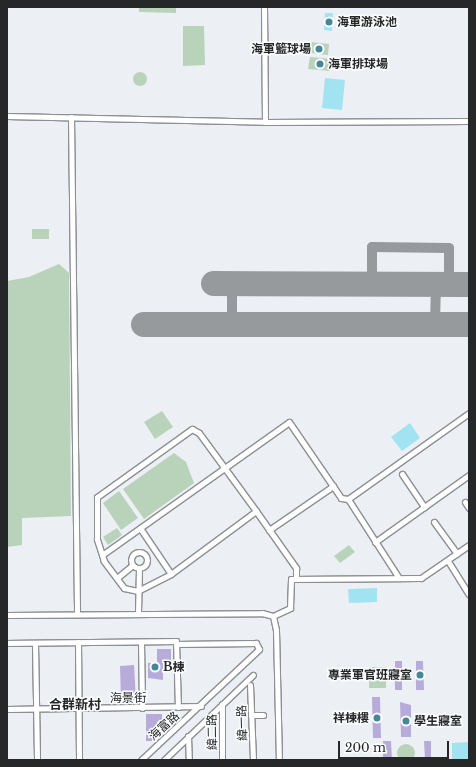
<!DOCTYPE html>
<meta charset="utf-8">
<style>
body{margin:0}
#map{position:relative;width:476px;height:767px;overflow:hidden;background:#ecf0f5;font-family:"Libre Baskerville","Noto Sans TC",serif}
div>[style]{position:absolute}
.green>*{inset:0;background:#b9d2ba}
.round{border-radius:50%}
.water>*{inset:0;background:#a2e3f1}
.taxiway>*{height:10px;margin:-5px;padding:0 5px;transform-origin:5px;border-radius:5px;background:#969a9d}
.runway>*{height:25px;margin:-12.5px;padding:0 12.5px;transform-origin:12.5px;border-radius:12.5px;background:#969a9d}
.building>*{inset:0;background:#b7abda}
.roads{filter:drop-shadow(1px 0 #8c8f94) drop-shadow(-1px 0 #8c8f94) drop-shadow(0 1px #8c8f94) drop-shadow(0 -1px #8c8f94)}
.minor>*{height:5px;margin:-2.5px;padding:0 2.5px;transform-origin:2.5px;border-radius:2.5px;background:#fff}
.minor>.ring{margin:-2.5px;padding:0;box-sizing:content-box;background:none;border:5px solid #fff;border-radius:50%}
.dots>*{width:11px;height:11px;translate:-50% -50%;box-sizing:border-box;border:2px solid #fbfdff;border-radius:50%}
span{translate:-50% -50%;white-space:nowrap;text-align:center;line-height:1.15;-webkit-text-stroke:3px #fbfdff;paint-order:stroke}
.poi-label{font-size:12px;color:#262729;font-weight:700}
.left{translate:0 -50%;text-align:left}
.right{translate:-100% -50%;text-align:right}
.street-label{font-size:12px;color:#262729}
.neighbourhood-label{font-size:13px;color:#262729;font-weight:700}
.frame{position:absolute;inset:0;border:8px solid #262729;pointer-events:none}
.scale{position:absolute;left:338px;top:741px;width:111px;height:18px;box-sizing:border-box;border:2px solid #262729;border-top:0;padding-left:5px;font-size:12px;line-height:14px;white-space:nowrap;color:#262729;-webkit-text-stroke:3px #fbfdff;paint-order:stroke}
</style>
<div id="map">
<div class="green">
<i style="clip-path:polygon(139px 7px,176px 7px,176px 13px,139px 12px)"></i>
<i style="clip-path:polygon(183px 26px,204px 26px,205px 65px,183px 66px)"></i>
<i style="clip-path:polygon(311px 42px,329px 44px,328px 55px,310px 53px)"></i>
<i style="clip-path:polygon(310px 57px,331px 59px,330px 71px,308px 69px)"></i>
<i class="round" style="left:133px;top:72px;width:14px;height:14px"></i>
<i style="clip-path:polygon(32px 229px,49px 229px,49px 239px,32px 239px)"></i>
<i style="clip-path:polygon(59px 264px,69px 273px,71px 516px,22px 518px,22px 545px,7px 547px,7px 281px,29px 277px)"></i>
<i style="clip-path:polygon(162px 411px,173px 427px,155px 439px,144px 422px)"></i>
<i style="clip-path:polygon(174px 453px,186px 462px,194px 483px,144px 519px,123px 489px)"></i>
<i style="clip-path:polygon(119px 491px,138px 518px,121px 530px,103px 503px)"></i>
<i style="clip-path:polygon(117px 528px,122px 535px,108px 545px,103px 537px)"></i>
<i style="clip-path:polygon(349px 545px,355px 552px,340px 563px,334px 556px)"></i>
<i style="clip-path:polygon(369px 667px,386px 667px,386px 688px,369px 688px)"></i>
<i class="round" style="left:397px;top:744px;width:18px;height:18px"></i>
</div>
<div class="water">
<i style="clip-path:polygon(325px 13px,333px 13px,332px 31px,324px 30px)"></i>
<i style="clip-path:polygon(325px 78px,345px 80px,342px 110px,322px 108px)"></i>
<i style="clip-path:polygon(410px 423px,420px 438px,402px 451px,391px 437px)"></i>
<i style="clip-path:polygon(377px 588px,377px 602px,349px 603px,348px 589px)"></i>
<i style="clip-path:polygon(469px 742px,469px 760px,452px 760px,452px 743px)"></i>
</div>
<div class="taxiway">
<i style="left:232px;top:284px;width:40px;rotate:90deg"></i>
<i style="left:372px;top:284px;width:37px;rotate:-90deg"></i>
<i style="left:372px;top:247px;width:77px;rotate:0.7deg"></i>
<i style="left:449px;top:248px;width:36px;rotate:90deg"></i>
<i style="left:435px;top:324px;width:40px;rotate:-88.6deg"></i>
</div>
<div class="runway">
<i style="left:213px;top:283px;width:256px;rotate:0.2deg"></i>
<i style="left:143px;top:324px;width:326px"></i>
</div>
<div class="building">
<i style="clip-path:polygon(157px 649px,171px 649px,171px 663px,163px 663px,163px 680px,148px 678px,148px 663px,157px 663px)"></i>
<i style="clip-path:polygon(395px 661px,402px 661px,402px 690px,395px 690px)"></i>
<i style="clip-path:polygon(416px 661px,423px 661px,424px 690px,416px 690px)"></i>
<i style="clip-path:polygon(134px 665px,136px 700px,121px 700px,120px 666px)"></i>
<i style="clip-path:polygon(372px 697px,380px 697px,381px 738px,373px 738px)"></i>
<i style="clip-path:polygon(400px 702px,411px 705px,411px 737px,401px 737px)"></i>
<i style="clip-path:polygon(146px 714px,162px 714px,162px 731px,152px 736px,152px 741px,146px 741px)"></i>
<i style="clip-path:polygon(383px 741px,391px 741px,392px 760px,383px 760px)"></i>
<i style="clip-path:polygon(424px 741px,431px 741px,431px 760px,425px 760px)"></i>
</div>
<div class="roads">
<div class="minor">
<i style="left:264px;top:7px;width:115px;rotate:89.5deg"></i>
<i style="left:7px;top:116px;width:258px;rotate:1.3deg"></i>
<i style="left:265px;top:122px;width:204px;rotate:-0.3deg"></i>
<i style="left:71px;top:117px;width:497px;rotate:89.3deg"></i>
<i style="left:402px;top:474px;width:40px;rotate:56deg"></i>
<i style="left:348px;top:499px;width:148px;rotate:-35.4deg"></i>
<i style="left:465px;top:502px;width:7px;rotate:56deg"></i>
<i style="left:256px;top:511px;width:106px;rotate:143.5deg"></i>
<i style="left:171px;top:574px;width:37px;rotate:153deg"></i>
<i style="left:138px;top:591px;width:14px;rotate:-168deg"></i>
<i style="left:124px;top:588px;width:34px;rotate:-127deg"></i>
<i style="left:104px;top:561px;width:23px;rotate:-108deg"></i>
<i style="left:97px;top:539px;width:42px;rotate:-90deg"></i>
<i style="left:97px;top:497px;width:117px;rotate:-35.6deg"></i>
<i style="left:192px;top:429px;width:8px;rotate:30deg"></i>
<i style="left:199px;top:433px;width:97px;rotate:53.8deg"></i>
<i style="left:256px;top:511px;width:70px;rotate:54.9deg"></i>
<i style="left:296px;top:568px;width:11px;rotate:90deg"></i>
<i style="left:434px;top:522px;width:39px;rotate:54deg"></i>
<i style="left:140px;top:528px;width:55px;rotate:56deg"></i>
<i style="left:269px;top:530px;width:78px;rotate:-34.5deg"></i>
<i style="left:375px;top:542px;width:115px;rotate:-35.5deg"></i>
<i class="ring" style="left:131px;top:552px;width:11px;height:11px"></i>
<i style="left:102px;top:555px;width:229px;rotate:-35.4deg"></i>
<i style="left:289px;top:422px;width:92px;rotate:55.6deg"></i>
<i style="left:341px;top:498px;width:7px;rotate:8deg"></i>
<i style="left:348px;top:499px;width:94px;rotate:57.2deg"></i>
<i style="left:448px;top:561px;width:39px;rotate:58deg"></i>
<i style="left:118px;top:577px;width:19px;rotate:-39deg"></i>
<i style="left:138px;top:613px;width:45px;rotate:-88.7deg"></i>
<i style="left:7px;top:615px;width:255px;rotate:-0.4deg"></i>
<i style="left:262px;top:613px;width:11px;rotate:15deg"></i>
<i style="left:273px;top:616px;width:14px;rotate:78deg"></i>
<i style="left:276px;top:630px;width:130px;rotate:88.7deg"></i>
<i style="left:273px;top:616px;width:19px;rotate:-25deg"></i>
<i style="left:290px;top:608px;width:29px;rotate:-88deg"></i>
<i style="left:291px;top:579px;width:130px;rotate:-0.4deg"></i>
<i style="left:421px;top:578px;width:58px;rotate:-34.5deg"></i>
<i style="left:78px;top:642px;width:118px;rotate:89.5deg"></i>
<i style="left:141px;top:642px;width:66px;rotate:89.1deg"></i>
<i style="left:7px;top:643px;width:169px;rotate:-0.7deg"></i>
<i style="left:176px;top:641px;width:66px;rotate:88.3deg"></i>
<i style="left:35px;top:643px;width:117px;rotate:89deg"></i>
<i style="left:250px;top:685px;width:75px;rotate:87.7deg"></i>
<i style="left:222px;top:704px;width:56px;rotate:90deg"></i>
<i style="left:7px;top:709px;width:194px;rotate:-0.9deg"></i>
<i style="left:251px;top:715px;width:12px"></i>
<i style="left:188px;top:736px;width:24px;rotate:88deg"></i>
<i style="left:141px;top:760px;width:162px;rotate:-43.2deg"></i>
<i style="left:259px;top:649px;width:7px;rotate:-117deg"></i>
<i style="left:256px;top:643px;width:80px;rotate:179.3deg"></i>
<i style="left:164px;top:760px;width:123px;rotate:-43.7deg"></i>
</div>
</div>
<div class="dots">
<i style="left:329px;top:22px;background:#468699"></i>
<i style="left:319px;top:49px;background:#468699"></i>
<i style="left:320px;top:64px;background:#468699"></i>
<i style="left:155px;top:667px;background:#468699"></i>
<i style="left:420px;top:675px;background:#468699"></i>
<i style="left:377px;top:718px;background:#468699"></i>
<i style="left:406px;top:721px;background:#468699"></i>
</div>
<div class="poi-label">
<span class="left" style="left:337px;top:22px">海軍游泳池</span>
<span class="right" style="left:311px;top:49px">海軍籃球場</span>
<span class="left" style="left:328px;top:64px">海軍排球場</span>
<span class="left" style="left:163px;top:667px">B棟</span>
<span class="right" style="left:412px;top:675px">專業軍官班寢室</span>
<span class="right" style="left:369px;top:718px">祥棟樓</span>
<span class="left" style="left:414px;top:721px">學生寢室</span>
</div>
<div class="street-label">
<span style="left:128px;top:698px">海景街</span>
<span style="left:242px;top:723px;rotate:-92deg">緯一路</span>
<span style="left:164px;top:726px;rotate:-42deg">海富路</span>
<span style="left:212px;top:732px;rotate:-91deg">緯二路</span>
</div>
<div class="neighbourhood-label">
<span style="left:75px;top:705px">合群新村</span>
</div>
<div class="frame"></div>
<div class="scale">200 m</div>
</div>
